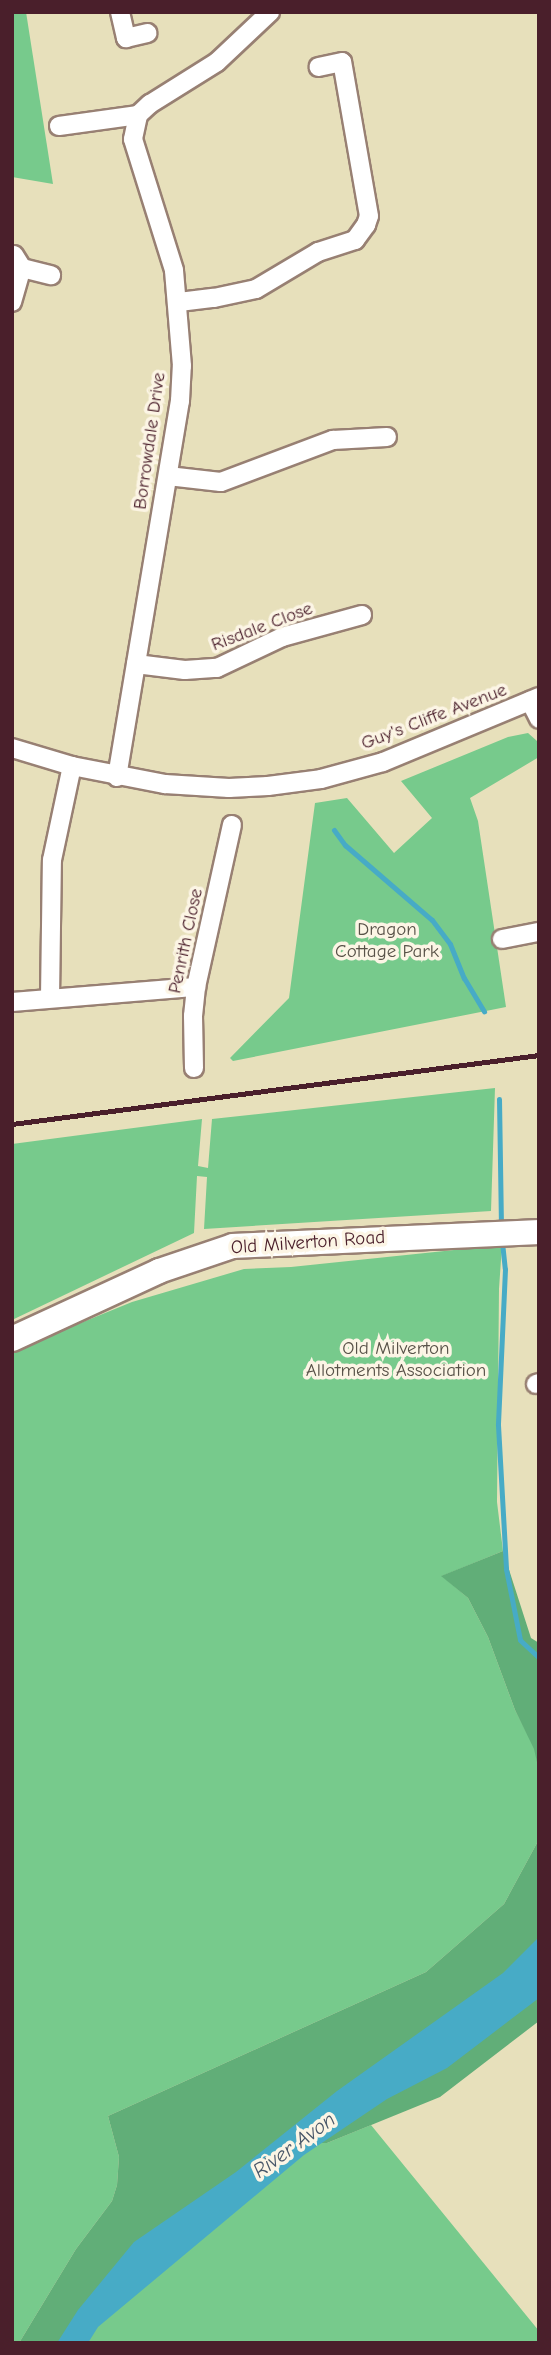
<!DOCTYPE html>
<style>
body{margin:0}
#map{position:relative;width:551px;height:2355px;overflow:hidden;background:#e7e0bb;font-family:"Comic Neue",sans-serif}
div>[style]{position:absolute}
.green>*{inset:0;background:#77ca8c}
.forest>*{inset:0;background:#61ae78}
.water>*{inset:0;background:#47abc6}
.stream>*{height:5px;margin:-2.5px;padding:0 2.5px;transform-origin:2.5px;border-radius:2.5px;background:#47abc6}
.roads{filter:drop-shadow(2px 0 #988073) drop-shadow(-2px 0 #988073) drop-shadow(0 2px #988073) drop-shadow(0 -2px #988073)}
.street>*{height:18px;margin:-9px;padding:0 9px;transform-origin:9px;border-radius:9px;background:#fff}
.secondary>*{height:24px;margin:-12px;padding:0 12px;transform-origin:12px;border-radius:12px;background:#fff}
.rail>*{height:5px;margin:-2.5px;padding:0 2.5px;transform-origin:2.5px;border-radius:2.5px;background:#4a1f2b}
span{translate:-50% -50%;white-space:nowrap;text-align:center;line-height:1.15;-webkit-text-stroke:7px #fcf5e5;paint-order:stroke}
.street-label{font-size:19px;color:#4a1f2b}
.park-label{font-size:19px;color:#585248}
.water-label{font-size:21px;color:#495769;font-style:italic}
.frame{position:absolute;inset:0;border:14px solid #4a1f2b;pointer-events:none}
</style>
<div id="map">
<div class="green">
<i style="clip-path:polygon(12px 12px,26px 12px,53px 184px,12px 177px)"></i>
<i style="clip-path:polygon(528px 733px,537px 741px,539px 757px,470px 798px,478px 821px,506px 1007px,233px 1061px,230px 1058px,289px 998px,315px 803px,347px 798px,394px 853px,432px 818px,401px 781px,508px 737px)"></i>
<i style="clip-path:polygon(495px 1088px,491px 1211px,204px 1229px,207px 1177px,197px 1176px,194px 1233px,12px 1320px,12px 1144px,202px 1119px,198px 1166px,208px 1168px,212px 1119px)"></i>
<i style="clip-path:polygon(502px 1245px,499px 1289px,497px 1502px,503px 1551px,442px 1576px,468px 1598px,488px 1637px,515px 1710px,535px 1749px,539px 1771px,537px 1843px,504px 1904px,426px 1972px,108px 2116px,119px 2157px,117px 2185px,112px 2201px,76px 2249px,19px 2343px,12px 2343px,12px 1351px,132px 1302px,244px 1269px,291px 1267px)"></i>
<i style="clip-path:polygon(371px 2125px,539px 2331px,539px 2343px,71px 2343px,297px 2143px,327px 2143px)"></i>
</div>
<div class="forest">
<i style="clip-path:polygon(503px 1551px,531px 1638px,539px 1643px,539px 1771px,534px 1749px,515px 1710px,488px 1637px,468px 1598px,441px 1576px)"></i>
<i style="clip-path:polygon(539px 1833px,539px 2021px,440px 2097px,327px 2143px,297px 2143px,71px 2343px,19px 2343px,76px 2249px,112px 2201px,117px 2185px,119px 2157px,108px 2116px,426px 1972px,504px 1904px,537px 1843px)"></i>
</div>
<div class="water">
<i style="clip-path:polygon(539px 1937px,539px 1998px,447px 2068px,387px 2099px,304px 2155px,98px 2327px,88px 2343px,57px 2343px,78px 2310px,134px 2242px,236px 2172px,337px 2091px,503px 1973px)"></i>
</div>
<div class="stream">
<i style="left:334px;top:830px;width:19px;rotate:54deg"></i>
<i style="left:345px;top:845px;width:115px;rotate:40.8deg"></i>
<i style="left:432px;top:920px;width:30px;rotate:53deg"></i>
<i style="left:450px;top:944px;width:37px;rotate:68deg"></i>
<i style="left:464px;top:978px;width:39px;rotate:59deg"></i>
<i style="left:499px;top:1099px;width:129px;rotate:89.1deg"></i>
<i style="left:502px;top:1242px;width:27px;rotate:84deg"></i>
<i style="left:505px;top:1269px;width:156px;rotate:92.6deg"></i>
<i style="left:498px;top:1425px;width:144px;rotate:86.8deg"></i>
<i style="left:506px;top:1569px;width:72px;rotate:78.8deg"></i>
<i style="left:520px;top:1640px;width:26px;rotate:43deg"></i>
</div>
<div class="roads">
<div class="street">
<i style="left:120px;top:12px;width:27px;rotate:77deg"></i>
<i style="left:126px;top:38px;width:22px;rotate:-13deg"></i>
<i style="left:59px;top:126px;width:80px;rotate:-7.9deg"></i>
<i style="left:138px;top:115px;width:16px;rotate:-43deg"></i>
<i style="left:150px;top:104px;width:79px;rotate:-32.1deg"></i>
<i style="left:217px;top:62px;width:73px;rotate:-43.3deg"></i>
<i style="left:14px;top:255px;width:15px;rotate:58deg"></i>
<i style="left:22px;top:268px;width:30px;rotate:14deg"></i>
<i style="left:12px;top:302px;width:35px;rotate:-74deg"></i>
<i style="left:179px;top:302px;width:35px;rotate:-7deg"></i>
<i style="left:214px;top:298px;width:43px;rotate:-12.1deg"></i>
<i style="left:256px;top:289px;width:72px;rotate:-30.8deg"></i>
<i style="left:318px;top:252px;width:39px;rotate:-18deg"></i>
<i style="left:355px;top:240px;width:19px;rotate:-54deg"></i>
<i style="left:366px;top:225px;width:9px;rotate:-72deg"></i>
<i style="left:369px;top:216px;width:156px;rotate:-99.9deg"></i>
<i style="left:342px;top:62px;width:24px;rotate:168deg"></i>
<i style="left:168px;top:476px;width:53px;rotate:6.5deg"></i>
<i style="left:221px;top:482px;width:120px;rotate:-20.6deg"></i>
<i style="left:333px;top:440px;width:54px;rotate:-3.2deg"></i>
<i style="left:136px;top:664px;width:49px;rotate:7deg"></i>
<i style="left:185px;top:670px;width:32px;rotate:-4deg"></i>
<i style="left:217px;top:668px;width:72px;rotate:-25.5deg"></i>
<i style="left:282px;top:637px;width:83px;rotate:-15.4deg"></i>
<i style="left:530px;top:701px;width:20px;rotate:63deg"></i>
<i style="left:12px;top:748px;width:63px;rotate:16.7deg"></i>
<i style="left:72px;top:766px;width:95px;rotate:11deg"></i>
<i style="left:165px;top:784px;width:64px;rotate:3.6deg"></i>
<i style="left:229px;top:788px;width:39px;rotate:-3deg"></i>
<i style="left:268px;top:786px;width:53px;rotate:-7.5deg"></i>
<i style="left:321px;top:779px;width:64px;rotate:-15.3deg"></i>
<i style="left:383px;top:762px;width:169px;rotate:-22.6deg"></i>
<i style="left:117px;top:777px;width:381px;rotate:-80.5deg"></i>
<i style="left:180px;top:401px;width:35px;rotate:-87deg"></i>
<i style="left:182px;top:366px;width:96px;rotate:-94.8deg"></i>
<i style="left:174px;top:270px;width:137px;rotate:-107.4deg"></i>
<i style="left:133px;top:139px;width:25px;rotate:-78deg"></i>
<i style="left:502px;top:939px;width:38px;rotate:-11deg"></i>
<i style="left:50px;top:998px;width:138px;rotate:-89.2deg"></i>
<i style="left:52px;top:860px;width:96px;rotate:-78deg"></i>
<i style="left:12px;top:1002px;width:185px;rotate:-4.7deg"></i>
<i style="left:194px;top:1068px;width:52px;rotate:-91.1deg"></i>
<i style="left:193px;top:1016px;width:29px;rotate:-84deg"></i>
<i style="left:196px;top:987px;width:166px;rotate:-77.5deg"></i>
<i style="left:536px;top:1384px;width:3px;rotate:-18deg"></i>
</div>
<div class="secondary">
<i style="left:12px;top:1339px;width:162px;rotate:-24.8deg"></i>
<i style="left:159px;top:1271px;width:78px;rotate:-18.7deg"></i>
<i style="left:233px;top:1246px;width:306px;rotate:-2.6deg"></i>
</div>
</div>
<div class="rail">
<i style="left:12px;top:1124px;width:531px;rotate:-7.46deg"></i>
</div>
<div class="street-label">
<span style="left:150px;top:441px;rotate:-82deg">Borrowdale Drive</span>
<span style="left:262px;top:627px;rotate:-21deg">Risdale Close</span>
<span style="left:434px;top:717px;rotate:-21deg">Guy's Cliffe Avenue</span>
<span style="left:186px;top:941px;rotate:-78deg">Penrith Close</span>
<span style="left:308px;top:1243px;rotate:-4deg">Old Milverton Road</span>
</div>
<div class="park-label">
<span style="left:387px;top:941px">Dragon<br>Cottage Park</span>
<span style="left:396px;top:1360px">Old Milverton<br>Allotments Association</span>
</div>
<div class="water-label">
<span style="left:294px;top:2145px;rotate:-36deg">River Avon</span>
</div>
<div class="frame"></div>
</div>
